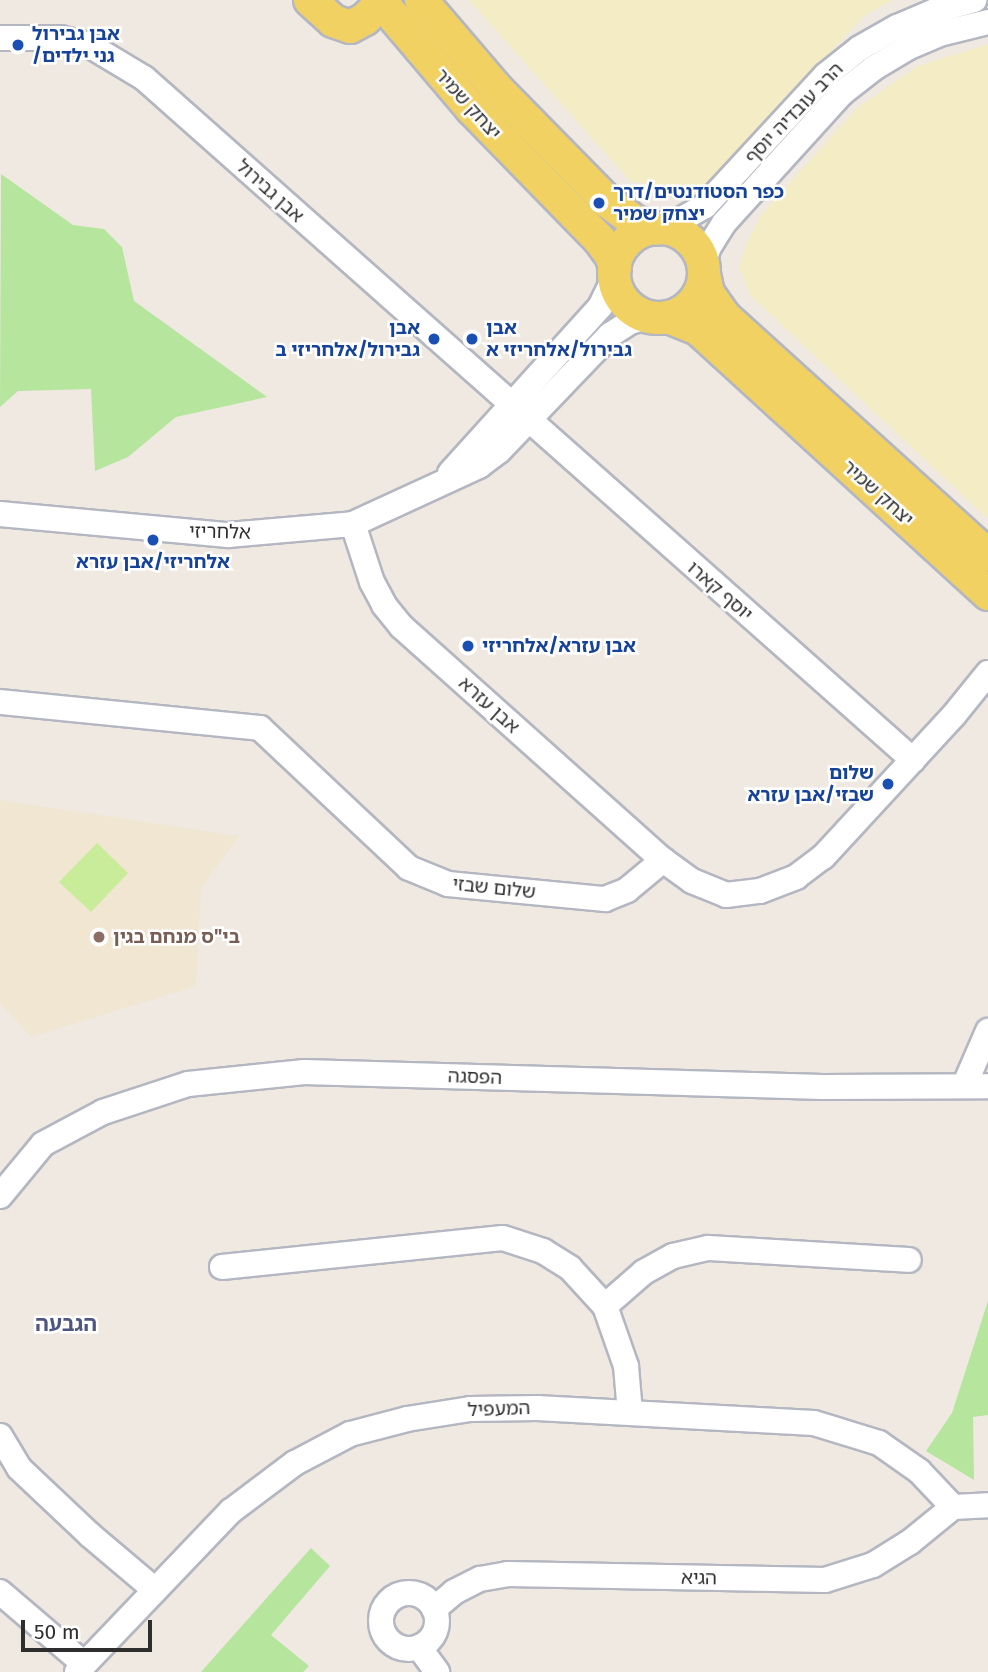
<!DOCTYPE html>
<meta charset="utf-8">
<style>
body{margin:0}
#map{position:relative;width:988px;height:1672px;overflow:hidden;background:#efe9e1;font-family:"Fira Sans","Noto Sans Hebrew",sans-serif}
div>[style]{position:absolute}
.education>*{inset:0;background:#f0e6d1}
.green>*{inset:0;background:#b6e59e}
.sand>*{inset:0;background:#f3ecc5}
.pitch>*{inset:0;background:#c9ec9a}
.roads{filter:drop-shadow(2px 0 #b4b7c1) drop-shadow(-2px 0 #b4b7c1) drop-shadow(0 2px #b4b7c1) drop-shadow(0 -2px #b4b7c1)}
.minor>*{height:24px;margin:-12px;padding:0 12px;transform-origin:12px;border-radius:12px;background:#fff}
.minor>.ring{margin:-12px;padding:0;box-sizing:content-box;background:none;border:24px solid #fff;border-radius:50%}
.major>*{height:32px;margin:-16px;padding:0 16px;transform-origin:16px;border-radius:16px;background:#f2d163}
.major>.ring{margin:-16px;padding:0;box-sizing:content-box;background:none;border:32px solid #f2d163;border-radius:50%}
.dots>*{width:19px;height:19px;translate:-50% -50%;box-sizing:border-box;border:4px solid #fff;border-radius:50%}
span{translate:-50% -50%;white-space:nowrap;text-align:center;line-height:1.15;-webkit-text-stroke:5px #fff;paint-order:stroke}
.transit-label{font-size:19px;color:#164399;font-weight:700}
.left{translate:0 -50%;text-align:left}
.right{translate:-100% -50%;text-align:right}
.street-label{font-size:19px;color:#2e2e2e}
.education-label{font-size:19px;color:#785e54;font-weight:700}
.neighbourhood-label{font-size:21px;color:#4d5680;font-weight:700}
.scale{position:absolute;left:21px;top:1620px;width:131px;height:32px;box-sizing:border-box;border:4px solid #2e2e2e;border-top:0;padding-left:9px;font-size:21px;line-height:24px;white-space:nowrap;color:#2e2e2e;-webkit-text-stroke:5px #fff;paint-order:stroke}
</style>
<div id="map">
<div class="education">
<i style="clip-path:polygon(0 800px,239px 836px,201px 888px,196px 986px,31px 1037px,0 1003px)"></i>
</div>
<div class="green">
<i style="clip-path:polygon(1px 174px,73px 225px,104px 229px,122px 247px,134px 301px,267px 397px,176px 417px,128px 457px,95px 471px,91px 389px,18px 391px,0 407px)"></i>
<i style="clip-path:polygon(988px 1301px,988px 1415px,973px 1417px,974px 1480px,926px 1451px,952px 1413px)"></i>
<i style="clip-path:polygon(311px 1548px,330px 1566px,271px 1635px,309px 1666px,303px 1672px,201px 1672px)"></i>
</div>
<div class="sand">
<i style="clip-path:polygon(469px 0,893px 0,864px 16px,703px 189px,631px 182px)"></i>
<i style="clip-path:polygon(988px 44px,988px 519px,750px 295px,739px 268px,746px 245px,761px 215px,857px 108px,918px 66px)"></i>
</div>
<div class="pitch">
<i style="clip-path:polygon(97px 843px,128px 873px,91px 912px,59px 882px)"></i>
</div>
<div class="roads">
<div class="minor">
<i style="left:0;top:38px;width:60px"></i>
<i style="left:60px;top:38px;width:30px;rotate:14deg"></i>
<i style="left:89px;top:45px;width:64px;rotate:31deg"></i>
<i style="left:144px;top:78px;width:1028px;rotate:41.57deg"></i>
<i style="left:664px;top:229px;width:47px;rotate:-29.3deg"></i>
<i style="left:705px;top:206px;width:178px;rotate:-47.3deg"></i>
<i style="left:826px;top:75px;width:43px;rotate:-38.5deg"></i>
<i style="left:860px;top:48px;width:43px;rotate:-29.6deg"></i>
<i style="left:897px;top:27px;width:41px;rotate:-22.8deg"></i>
<i style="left:935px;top:11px;width:41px;rotate:-15.8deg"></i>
<i style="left:703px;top:264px;width:18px;rotate:-71deg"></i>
<i style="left:709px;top:247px;width:28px;rotate:-58deg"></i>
<i style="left:724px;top:223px;width:176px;rotate:-47.8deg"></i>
<i style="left:842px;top:93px;width:41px;rotate:-38deg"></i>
<i style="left:874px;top:68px;width:39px;rotate:-31deg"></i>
<i style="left:907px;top:48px;width:39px;rotate:-23deg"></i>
<i style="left:943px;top:33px;width:46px;rotate:-13.7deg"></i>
<i style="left:450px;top:473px;width:224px;rotate:-47.9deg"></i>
<i style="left:600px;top:307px;width:34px;rotate:-64deg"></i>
<i style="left:0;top:514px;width:229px;rotate:5.3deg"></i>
<i style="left:228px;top:535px;width:125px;rotate:-5deg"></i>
<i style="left:353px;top:524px;width:139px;rotate:-24.7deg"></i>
<i style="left:479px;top:466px;width:25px;rotate:-37deg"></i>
<i style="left:499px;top:451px;width:161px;rotate:-46.3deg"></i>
<i style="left:610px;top:335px;width:24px;rotate:-33deg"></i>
<i style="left:630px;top:322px;width:19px;rotate:-16deg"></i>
<i style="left:353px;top:524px;width:61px;rotate:71.9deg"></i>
<i style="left:372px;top:582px;width:26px;rotate:62deg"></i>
<i style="left:384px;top:605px;width:28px;rotate:51deg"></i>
<i style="left:402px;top:627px;width:350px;rotate:41.8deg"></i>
<i style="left:663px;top:860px;width:36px;rotate:36deg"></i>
<i style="left:692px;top:881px;width:37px;rotate:22deg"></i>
<i style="left:726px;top:895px;width:34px;rotate:-7deg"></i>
<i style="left:760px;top:891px;width:39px;rotate:-21deg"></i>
<i style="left:796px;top:877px;width:34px;rotate:-37deg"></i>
<i style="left:823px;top:857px;width:193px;rotate:-47.3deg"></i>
<i style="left:954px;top:715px;width:54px;rotate:-51deg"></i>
<i style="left:0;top:702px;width:261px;rotate:5.7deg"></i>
<i style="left:260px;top:728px;width:204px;rotate:43.2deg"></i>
<i style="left:409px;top:868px;width:42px;rotate:22.3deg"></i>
<i style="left:448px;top:884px;width:158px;rotate:5.5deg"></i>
<i style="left:605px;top:899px;width:24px;rotate:-22deg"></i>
<i style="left:627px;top:890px;width:47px;rotate:-39.8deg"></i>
<i style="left:965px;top:1084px;width:58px;rotate:-66.5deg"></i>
<i style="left:0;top:1196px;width:67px;rotate:-50.4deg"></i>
<i style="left:43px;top:1144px;width:68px;rotate:-28.1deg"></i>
<i style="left:103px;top:1112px;width:89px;rotate:-18.2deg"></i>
<i style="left:188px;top:1084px;width:117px;rotate:-5.9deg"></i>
<i style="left:304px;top:1072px;width:519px;rotate:1.66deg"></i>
<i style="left:823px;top:1087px;width:165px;rotate:-0.3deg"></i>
<i style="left:222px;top:1267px;width:282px;rotate:-5.9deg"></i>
<i style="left:503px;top:1238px;width:42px;rotate:18deg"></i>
<i style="left:543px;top:1251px;width:32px;rotate:32deg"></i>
<i style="left:570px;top:1268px;width:52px;rotate:47.4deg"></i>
<i style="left:605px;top:1306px;width:64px;rotate:70.7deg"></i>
<i style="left:626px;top:1366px;width:47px;rotate:85.1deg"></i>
<i style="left:605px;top:1306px;width:52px;rotate:-41.1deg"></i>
<i style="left:644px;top:1272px;width:33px;rotate:-29deg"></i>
<i style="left:673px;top:1256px;width:36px;rotate:-13deg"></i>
<i style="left:708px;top:1248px;width:201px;rotate:3.4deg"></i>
<i style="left:0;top:1436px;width:37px;rotate:59deg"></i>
<i style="left:19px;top:1468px;width:98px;rotate:43.3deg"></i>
<i style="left:90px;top:1535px;width:84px;rotate:40.2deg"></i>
<i style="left:0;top:1592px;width:111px;rotate:40.6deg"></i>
<i class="ring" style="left:381px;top:1593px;width:32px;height:32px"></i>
<i style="left:434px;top:1609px;width:26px;rotate:-40deg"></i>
<i style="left:454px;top:1592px;width:29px;rotate:-27deg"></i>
<i style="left:480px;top:1579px;width:28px;rotate:-10deg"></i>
<i style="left:508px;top:1574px;width:317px;rotate:1.1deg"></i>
<i style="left:825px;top:1580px;width:50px;rotate:-17.4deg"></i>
<i style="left:873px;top:1565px;width:44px;rotate:-31.9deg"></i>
<i style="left:910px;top:1542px;width:55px;rotate:-39.1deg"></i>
<i style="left:419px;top:1647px;width:31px;rotate:54deg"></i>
<i style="left:77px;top:1672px;width:223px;rotate:-46.3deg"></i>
<i style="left:231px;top:1511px;width:80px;rotate:-36.9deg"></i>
<i style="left:295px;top:1463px;width:62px;rotate:-27.8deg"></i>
<i style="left:350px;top:1434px;width:59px;rotate:-14.7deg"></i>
<i style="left:407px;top:1419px;width:64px;rotate:-9deg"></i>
<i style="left:470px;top:1409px;width:67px;rotate:-0.9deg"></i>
<i style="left:537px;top:1408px;width:277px;rotate:3.1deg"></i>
<i style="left:814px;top:1423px;width:68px;rotate:17.1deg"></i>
<i style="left:879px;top:1443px;width:49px;rotate:35deg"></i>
<i style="left:919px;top:1471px;width:50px;rotate:46.6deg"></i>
<i style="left:953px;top:1507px;width:35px;rotate:-3deg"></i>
</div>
<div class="major">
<i style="left:310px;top:0;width:31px;rotate:42deg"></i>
<i style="left:333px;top:21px;width:18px;rotate:19deg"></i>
<i style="left:350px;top:27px;width:17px;rotate:-28deg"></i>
<i style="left:365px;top:19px;width:28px;rotate:-44deg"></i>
<i style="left:421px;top:0;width:117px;rotate:49.5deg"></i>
<i style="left:497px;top:89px;width:158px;rotate:45.5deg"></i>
<i style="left:608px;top:202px;width:34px;rotate:36deg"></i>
<i style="left:636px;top:222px;width:22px;rotate:18deg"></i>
<i style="left:382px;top:3px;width:138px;rotate:49.7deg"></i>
<i style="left:471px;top:108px;width:183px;rotate:45.7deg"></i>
<i style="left:599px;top:239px;width:22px;rotate:54deg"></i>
<i style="left:612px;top:257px;width:12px;rotate:76deg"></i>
<i class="ring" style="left:614px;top:228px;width:58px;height:58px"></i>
<i style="left:704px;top:274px;width:19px;rotate:78deg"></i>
<i style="left:708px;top:293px;width:28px;rotate:55deg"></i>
<i style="left:724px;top:316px;width:356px;rotate:42.2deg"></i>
<i style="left:668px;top:317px;width:32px;rotate:22deg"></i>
<i style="left:698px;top:329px;width:393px;rotate:42.4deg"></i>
</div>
</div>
<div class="dots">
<i style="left:18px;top:45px;background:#1a4fb4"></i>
<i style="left:599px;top:203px;background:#1a4fb4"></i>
<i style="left:434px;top:339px;background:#1a4fb4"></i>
<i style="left:472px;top:339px;background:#1a4fb4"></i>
<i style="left:153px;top:540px;background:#1a4fb4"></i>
<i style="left:468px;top:646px;background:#1a4fb4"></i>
<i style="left:888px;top:784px;background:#1a4fb4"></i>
<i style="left:99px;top:937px;background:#8d6e63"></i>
</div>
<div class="transit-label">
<span class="left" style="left:32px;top:45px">אבן גבירול<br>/גני ילדים</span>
<span class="left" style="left:613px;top:203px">כפר הסטודנטים/דרך<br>יצחק שמיר</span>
<span class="right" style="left:420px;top:339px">אבן<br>גבירול/אלחריזי ב</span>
<span class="left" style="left:486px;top:339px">אבן<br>גבירול/אלחריזי א</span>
<span style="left:153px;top:562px">אלחריזי/אבן עזרא</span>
<span class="left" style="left:482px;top:646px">אבן עזרא/אלחריזי</span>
<span class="right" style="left:874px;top:784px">שלום<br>שבזי/אבן עזרא</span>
</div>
<div class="street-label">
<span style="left:468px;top:104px;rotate:48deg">יצחק שמיר</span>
<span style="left:794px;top:113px;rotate:-46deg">הרב עובדיה יוסף</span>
<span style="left:270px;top:191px;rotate:42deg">אבן גבירול</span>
<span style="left:878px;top:493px;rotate:42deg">יצחק שמיר</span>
<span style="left:220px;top:532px;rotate:1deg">אלחריזי</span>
<span style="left:720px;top:591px;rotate:41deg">יוסף קארו</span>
<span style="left:489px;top:705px;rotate:42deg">אבן עזרא</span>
<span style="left:494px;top:888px;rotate:6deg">שלום שבזי</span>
<span style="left:475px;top:1077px;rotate:2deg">הפסגה</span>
<span style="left:499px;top:1409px;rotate:-2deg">המעפיל</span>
<span style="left:699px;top:1578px;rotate:1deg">הגיא</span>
</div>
<div class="education-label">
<span class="left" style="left:113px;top:937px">בי"ס מנחם בגין</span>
</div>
<div class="neighbourhood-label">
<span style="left:66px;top:1324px">הגבעה</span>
</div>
<div class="scale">50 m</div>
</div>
